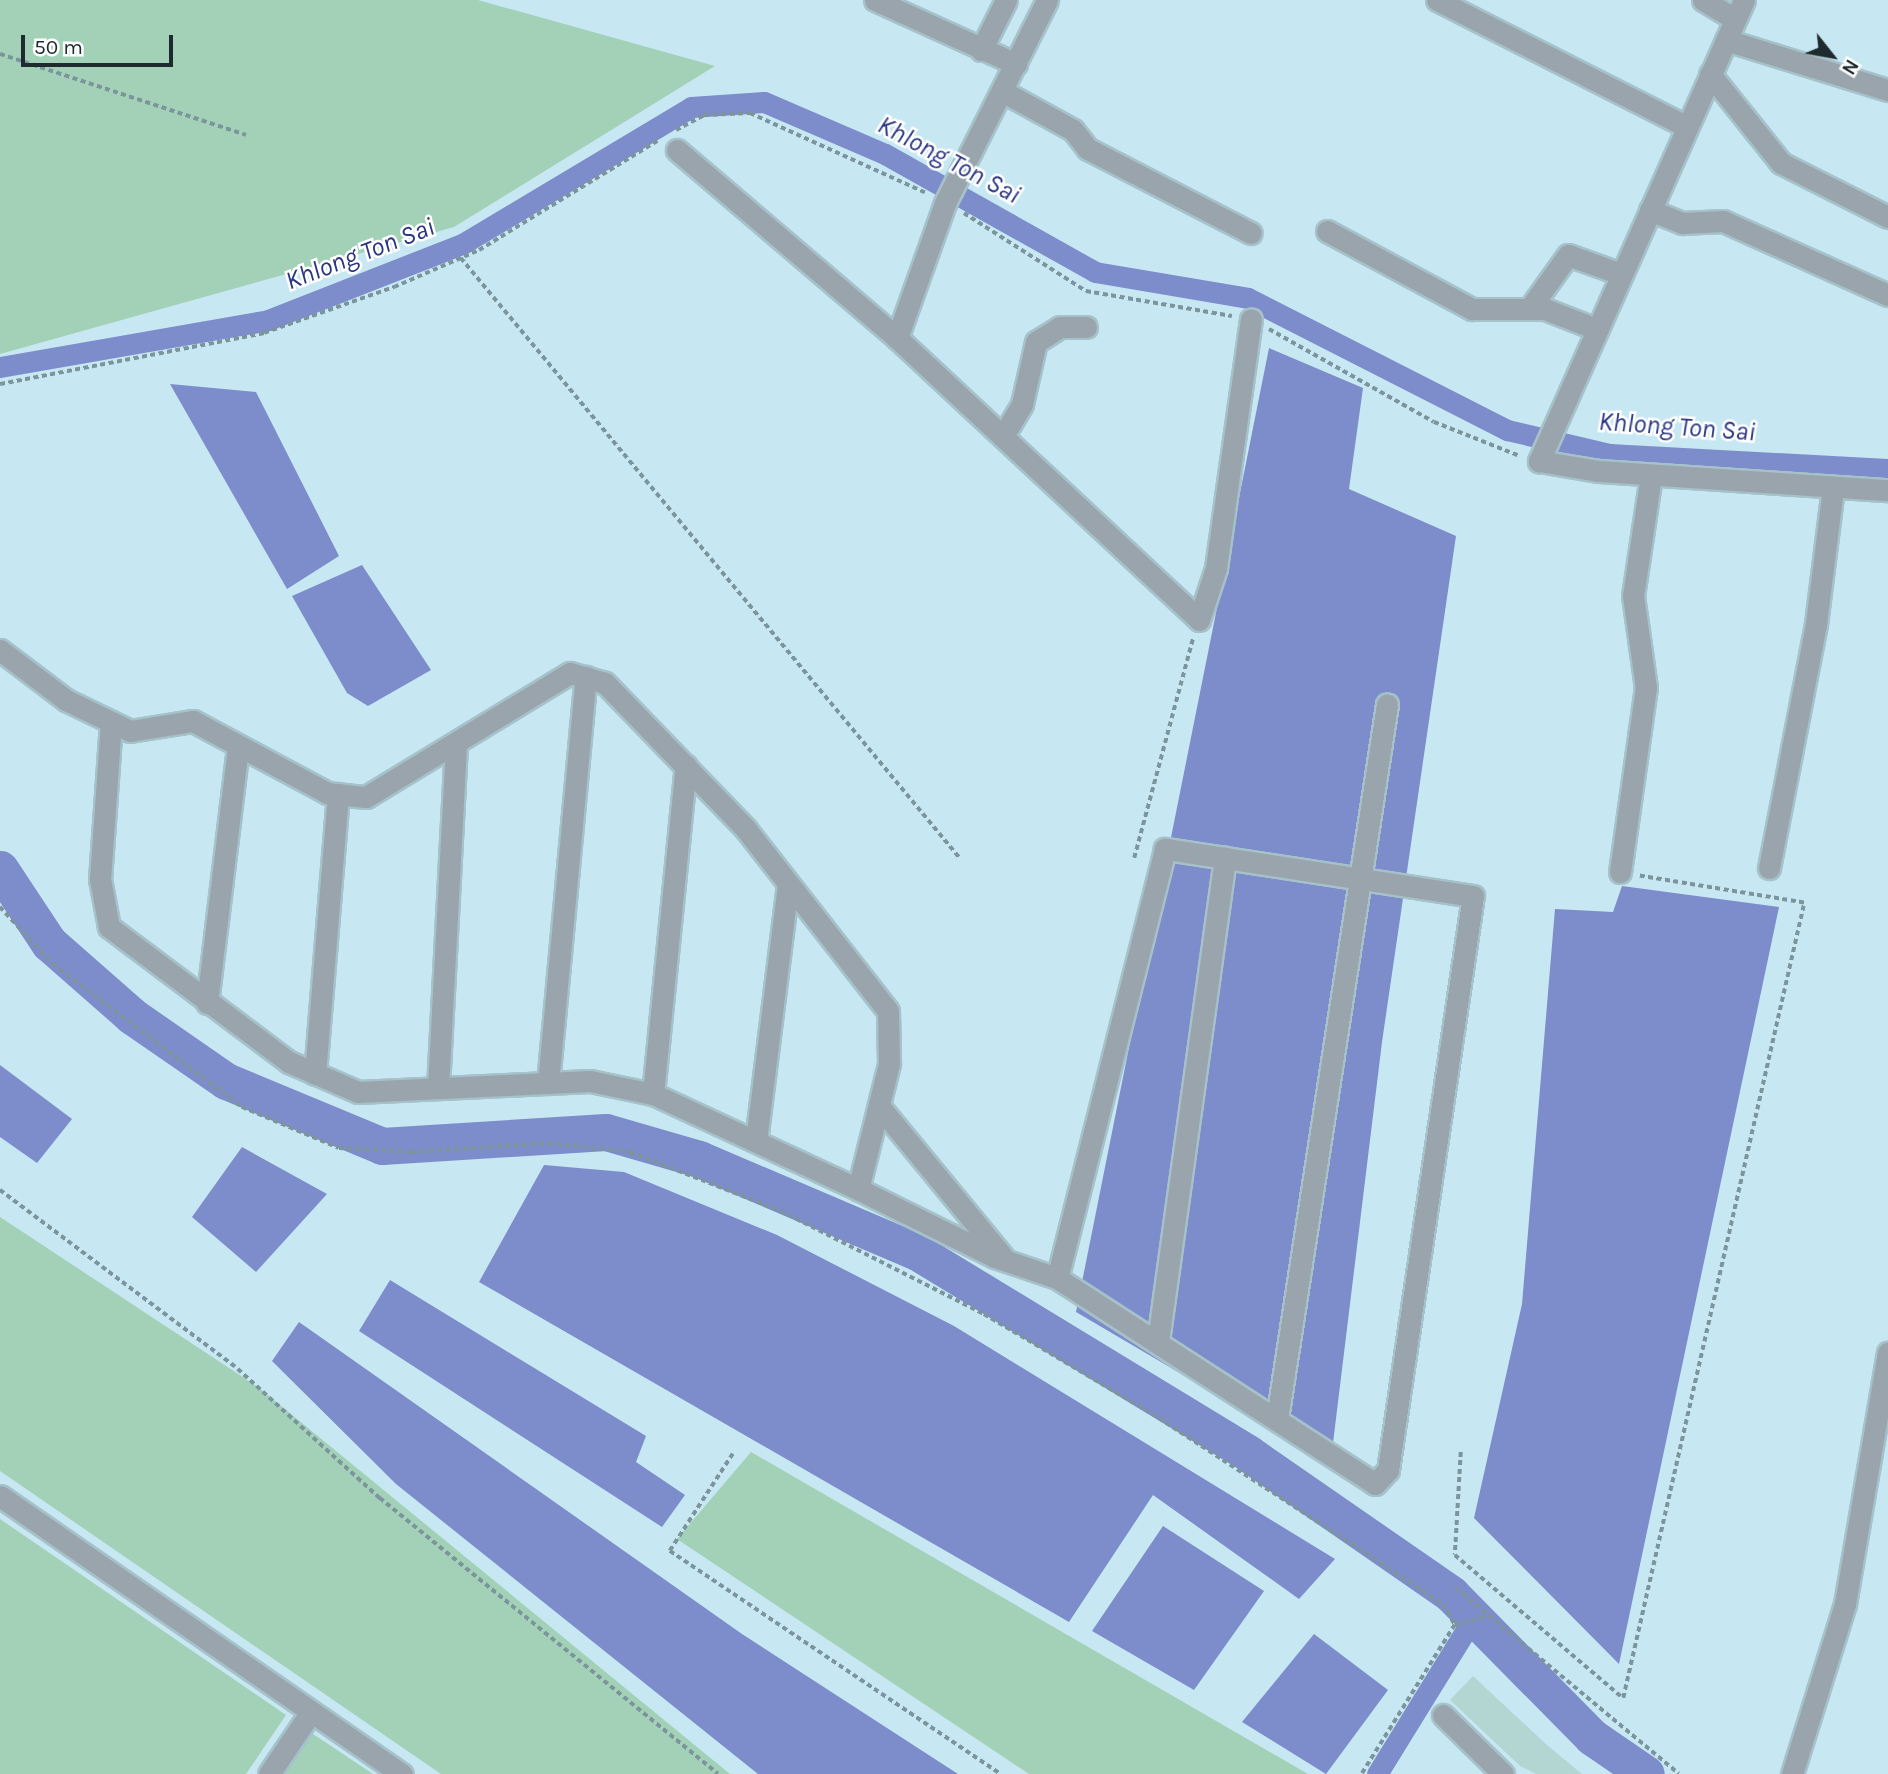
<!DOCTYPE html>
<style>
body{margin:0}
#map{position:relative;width:1888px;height:1774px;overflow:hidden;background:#c7e8f2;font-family:Karla,sans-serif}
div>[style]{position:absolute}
.green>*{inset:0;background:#a2d1b7}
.water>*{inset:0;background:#7d8cca}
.canal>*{height:21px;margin:-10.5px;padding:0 10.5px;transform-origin:10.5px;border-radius:10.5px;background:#7d8cca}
.river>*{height:37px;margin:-18.5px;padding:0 18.5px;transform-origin:18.5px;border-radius:18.5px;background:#7d8cca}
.building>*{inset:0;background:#b4d6d3}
.path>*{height:3.5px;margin-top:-1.75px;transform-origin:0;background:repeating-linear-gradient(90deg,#7c949b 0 5px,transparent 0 8.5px)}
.roads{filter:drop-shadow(2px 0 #a5c2cb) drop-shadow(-2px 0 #a5c2cb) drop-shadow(0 2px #a5c2cb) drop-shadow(0 -2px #a5c2cb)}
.minor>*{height:21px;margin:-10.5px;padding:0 10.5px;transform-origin:10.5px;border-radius:10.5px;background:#9aa4ac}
span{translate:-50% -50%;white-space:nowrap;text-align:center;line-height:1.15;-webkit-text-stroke:5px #fff;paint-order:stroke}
.water-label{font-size:26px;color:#2c3680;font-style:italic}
.north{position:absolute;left:1797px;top:21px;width:70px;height:70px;-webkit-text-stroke:5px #fff;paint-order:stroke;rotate:121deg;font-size:19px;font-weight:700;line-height:28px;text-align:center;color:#1e2b2e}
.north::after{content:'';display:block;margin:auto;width:24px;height:32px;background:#1e2b2e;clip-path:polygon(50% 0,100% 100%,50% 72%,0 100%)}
.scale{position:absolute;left:21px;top:35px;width:152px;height:32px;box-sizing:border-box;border:4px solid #1e2b2e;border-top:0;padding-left:9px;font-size:21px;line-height:24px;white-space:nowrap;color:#1e2b2e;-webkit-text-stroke:5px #fff;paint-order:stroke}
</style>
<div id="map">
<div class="green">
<i style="clip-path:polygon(0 0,478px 0,715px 66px,454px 227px,0 354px)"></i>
<i style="clip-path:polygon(0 1217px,258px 1387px,730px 1774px,441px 1774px,0 1471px)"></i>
<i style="clip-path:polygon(751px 1452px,1308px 1774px,1029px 1774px,677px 1539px)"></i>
<i style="clip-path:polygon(0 1519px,286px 1715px,246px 1774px,0 1774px)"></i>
<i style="clip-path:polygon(307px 1730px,373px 1774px,280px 1774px)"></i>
</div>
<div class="water">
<i style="clip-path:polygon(1269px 348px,1363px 388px,1349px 489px,1456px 536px,1382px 1042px,1333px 1443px,1316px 1453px,1076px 1312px)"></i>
<i style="clip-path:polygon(170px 384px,256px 392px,339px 556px,287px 589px)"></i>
<i style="clip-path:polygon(362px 565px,431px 670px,368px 706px,347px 693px,292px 596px)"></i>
<i style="clip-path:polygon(1622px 886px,1779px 907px,1619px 1664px,1474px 1518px,1522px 1304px,1555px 909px,1613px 912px)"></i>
<i style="clip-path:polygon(0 1065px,72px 1119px,37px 1163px,0 1137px)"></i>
<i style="clip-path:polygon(242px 1147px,327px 1194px,256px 1272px,192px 1217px)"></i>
<i style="clip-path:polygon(544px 1165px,624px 1172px,777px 1235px,954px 1326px,1335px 1559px,1299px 1599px,1153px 1495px,1069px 1622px,479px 1282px)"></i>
<i style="clip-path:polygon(390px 1280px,646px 1436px,636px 1462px,685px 1495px,662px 1527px,359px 1331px)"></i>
<i style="clip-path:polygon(299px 1322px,742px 1634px,958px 1774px,758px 1774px,396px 1484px,272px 1361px)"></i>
<i style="clip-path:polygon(1163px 1526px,1264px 1591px,1194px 1690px,1092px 1631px)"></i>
<i style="clip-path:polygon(1314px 1634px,1388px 1690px,1326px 1774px,1242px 1722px)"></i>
</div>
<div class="canal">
<i style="left:0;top:367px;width:272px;rotate:-9.9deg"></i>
<i style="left:268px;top:320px;width:211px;rotate:-21.4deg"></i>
<i style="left:464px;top:243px;width:265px;rotate:-30.9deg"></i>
<i style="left:691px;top:107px;width:73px;rotate:-3.9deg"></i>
<i style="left:764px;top:102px;width:132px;rotate:23.3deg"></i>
<i style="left:885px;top:154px;width:241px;rotate:29.3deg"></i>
<i style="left:1095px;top:272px;width:155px;rotate:9.6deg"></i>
<i style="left:1248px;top:298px;width:291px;rotate:27deg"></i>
<i style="left:1507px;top:430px;width:105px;rotate:13.2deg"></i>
<i style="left:1609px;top:454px;width:279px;rotate:3.1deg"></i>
<i style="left:1377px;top:1774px;width:185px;rotate:-58.3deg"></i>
</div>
<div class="river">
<i style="left:0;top:869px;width:89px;rotate:56.5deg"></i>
<i style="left:49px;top:943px;width:111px;rotate:41.3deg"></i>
<i style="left:132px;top:1016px;width:114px;rotate:34.7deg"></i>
<i style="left:226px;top:1081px;width:169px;rotate:22.6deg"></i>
<i style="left:382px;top:1146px;width:224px;rotate:-3.6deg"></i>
<i style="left:606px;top:1132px;width:97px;rotate:16.2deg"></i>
<i style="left:699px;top:1159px;width:239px;rotate:23.1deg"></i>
<i style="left:919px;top:1253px;width:386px;rotate:31.3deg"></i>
<i style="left:1249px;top:1454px;width:246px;rotate:34.7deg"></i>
<i style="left:1451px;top:1594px;width:201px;rotate:45.4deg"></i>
<i style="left:1592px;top:1737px;width:65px;rotate:34.4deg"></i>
</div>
<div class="building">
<i style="clip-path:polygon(1473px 1676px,1547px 1745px,1582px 1774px,1536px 1774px,1520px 1766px,1450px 1700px)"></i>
</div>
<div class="path">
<i style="left:0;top:54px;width:259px;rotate:18.2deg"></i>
<i style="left:676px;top:130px;width:32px;rotate:-28deg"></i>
<i style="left:704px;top:115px;width:46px;rotate:-2.5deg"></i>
<i style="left:750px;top:113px;width:193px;rotate:24.4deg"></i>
<i style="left:964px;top:213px;width:145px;rotate:32.6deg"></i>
<i style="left:1086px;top:291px;width:148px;rotate:9.7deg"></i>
<i style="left:461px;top:258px;width:779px;rotate:50.26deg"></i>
<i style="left:1269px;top:329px;width:189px;rotate:29.4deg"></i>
<i style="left:1434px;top:422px;width:92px;rotate:21.6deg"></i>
<i style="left:0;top:384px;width:269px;rotate:-10.9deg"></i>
<i style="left:264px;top:333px;width:138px;rotate:-19.5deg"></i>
<i style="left:394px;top:287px;width:93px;rotate:-23.5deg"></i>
<i style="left:479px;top:250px;width:212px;rotate:-31.5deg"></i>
<i style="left:1134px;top:858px;width:228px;rotate:-75deg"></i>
<i style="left:0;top:907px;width:78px;rotate:47.1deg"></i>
<i style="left:53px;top:964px;width:237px;rotate:37.1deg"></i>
<i style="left:242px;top:1107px;width:105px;rotate:22.9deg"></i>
<i style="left:339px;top:1148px;width:73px;rotate:3.1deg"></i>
<i style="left:412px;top:1152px;width:137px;rotate:-3.8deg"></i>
<i style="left:549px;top:1143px;width:81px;rotate:6.3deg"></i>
<i style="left:630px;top:1152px;width:162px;rotate:21.3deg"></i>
<i style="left:781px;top:1211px;width:228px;rotate:26.9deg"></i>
<i style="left:984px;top:1314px;width:204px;rotate:30.7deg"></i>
<i style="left:1159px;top:1418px;width:339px;rotate:33.2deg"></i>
<i style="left:1443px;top:1604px;width:24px;rotate:60deg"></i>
<i style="left:1455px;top:1625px;width:176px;rotate:122deg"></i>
<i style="left:0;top:1190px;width:298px;rotate:36.9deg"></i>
<i style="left:238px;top:1369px;width:192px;rotate:42.3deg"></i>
<i style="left:380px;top:1498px;width:436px;rotate:39.2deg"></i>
<i style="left:1461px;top:1452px;width:103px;rotate:93.3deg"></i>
<i style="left:1455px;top:1555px;width:221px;rotate:40.4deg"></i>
<i style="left:1623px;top:1698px;width:815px;rotate:-77.17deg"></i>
<i style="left:1804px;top:903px;width:167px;rotate:-170.7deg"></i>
<i style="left:733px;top:1454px;width:116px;rotate:123deg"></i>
<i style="left:670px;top:1551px;width:398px;rotate:34deg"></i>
<i style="left:1456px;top:1588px;width:290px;rotate:39.8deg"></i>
<i style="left:1455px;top:1625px;width:31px;rotate:-15deg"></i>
</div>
<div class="roads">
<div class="minor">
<i style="left:875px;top:0;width:155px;rotate:24.4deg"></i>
<i style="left:1437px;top:0;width:280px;rotate:26.9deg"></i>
<i style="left:1703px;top:0;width:37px;rotate:31deg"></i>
<i style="left:1744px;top:0;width:505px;rotate:113.97deg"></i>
<i style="left:1539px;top:461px;width:61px;rotate:9.5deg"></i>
<i style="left:1599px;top:471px;width:290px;rotate:3.8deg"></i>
<i style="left:1726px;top:40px;width:170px;rotate:17.2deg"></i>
<i style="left:981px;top:50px;width:56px;rotate:-63.4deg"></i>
<i style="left:1710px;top:74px;width:114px;rotate:51.4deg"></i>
<i style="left:1781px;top:163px;width:120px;rotate:26.8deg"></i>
<i style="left:1002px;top:91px;width:81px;rotate:28.8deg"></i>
<i style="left:1073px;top:130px;width:24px;rotate:52deg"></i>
<i style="left:1088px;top:149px;width:183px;rotate:27.3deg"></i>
<i style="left:677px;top:150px;width:289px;rotate:40.5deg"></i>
<i style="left:897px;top:338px;width:413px;rotate:43deg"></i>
<i style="left:1199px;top:620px;width:55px;rotate:-71.9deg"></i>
<i style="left:1216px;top:568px;width:251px;rotate:-82deg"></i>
<i style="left:1650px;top:210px;width:35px;rotate:22deg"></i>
<i style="left:1682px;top:223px;width:41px;rotate:-2.8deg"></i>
<i style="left:1723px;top:221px;width:181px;rotate:24.2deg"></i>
<i style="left:1327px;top:231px;width:165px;rotate:28.3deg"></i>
<i style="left:1472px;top:309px;width:73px"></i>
<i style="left:1545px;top:309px;width:55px;rotate:21.4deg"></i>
<i style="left:1530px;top:308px;width:65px;rotate:-54.4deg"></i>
<i style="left:1568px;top:255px;width:56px;rotate:19.7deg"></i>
<i style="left:897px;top:338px;width:143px;rotate:-70.4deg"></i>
<i style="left:945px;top:203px;width:227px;rotate:-63.3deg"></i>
<i style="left:1003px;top:436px;width:37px;rotate:-59deg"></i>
<i style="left:1022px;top:404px;width:64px;rotate:-77.3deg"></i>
<i style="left:1036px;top:342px;width:28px;rotate:-32deg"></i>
<i style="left:1060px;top:327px;width:26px"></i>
<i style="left:0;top:650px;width:83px;rotate:37.1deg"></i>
<i style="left:66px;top:700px;width:71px;rotate:25.8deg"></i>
<i style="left:130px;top:731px;width:64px;rotate:-9deg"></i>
<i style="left:193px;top:721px;width:152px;rotate:28.2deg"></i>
<i style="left:327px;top:793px;width:39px;rotate:6deg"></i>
<i style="left:366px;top:797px;width:239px;rotate:-31.3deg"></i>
<i style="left:570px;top:673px;width:36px;rotate:16deg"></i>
<i style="left:605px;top:683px;width:202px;rotate:46deg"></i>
<i style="left:745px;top:828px;width:232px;rotate:52deg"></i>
<i style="left:888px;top:1011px;width:53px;rotate:88.9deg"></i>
<i style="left:889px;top:1064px;width:129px;rotate:103.9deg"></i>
<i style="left:858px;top:1189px;width:153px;rotate:26.4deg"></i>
<i style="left:995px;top:1257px;width:65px;rotate:18.7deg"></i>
<i style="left:1057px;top:1278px;width:379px;rotate:32.9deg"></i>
<i style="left:1375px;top:1484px;width:19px;rotate:-47deg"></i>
<i style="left:1388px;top:1470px;width:580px;rotate:-81.58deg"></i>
<i style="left:1473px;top:896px;width:312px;rotate:-171.3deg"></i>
<i style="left:1165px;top:849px;width:442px;rotate:104.1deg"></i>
<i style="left:111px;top:722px;width:157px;rotate:94deg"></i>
<i style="left:100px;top:879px;width:49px;rotate:79.4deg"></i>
<i style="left:109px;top:927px;width:225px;rotate:36.9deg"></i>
<i style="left:289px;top:1062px;width:75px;rotate:23.5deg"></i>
<i style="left:358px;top:1092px;width:232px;rotate:-2.7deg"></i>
<i style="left:590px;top:1081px;width:64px;rotate:11.7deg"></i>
<i style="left:653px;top:1094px;width:226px;rotate:24.9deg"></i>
<i style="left:1769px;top:868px;width:248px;rotate:-79.1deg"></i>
<i style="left:1816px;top:624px;width:138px;rotate:-82.9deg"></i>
<i style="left:1620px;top:872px;width:186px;rotate:-82deg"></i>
<i style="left:1646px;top:688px;width:93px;rotate:-98deg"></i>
<i style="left:1633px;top:596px;width:122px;rotate:-81.5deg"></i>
<i style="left:207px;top:1003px;width:258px;rotate:-83.1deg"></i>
<i style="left:315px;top:1074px;width:281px;rotate:-85.3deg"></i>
<i style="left:548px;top:1083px;width:408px;rotate:-84.7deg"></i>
<i style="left:438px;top:1088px;width:344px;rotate:-87deg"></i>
<i style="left:653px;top:1094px;width:330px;rotate:-84.3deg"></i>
<i style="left:879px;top:1106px;width:194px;rotate:50.6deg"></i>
<i style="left:756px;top:1141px;width:259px;rotate:-82.9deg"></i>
<i style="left:1158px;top:1341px;width:488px;rotate:-82.1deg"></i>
<i style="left:1277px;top:1419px;width:723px;rotate:-81.25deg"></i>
<i style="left:0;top:1496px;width:489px;rotate:34.7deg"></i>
<i style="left:1443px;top:1715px;width:84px;rotate:44.5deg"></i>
<i style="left:269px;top:1774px;width:75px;rotate:-55.9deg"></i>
<i style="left:1792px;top:1774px;width:178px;rotate:-72.7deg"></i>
<i style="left:1845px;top:1604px;width:255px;rotate:-80.3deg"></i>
</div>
</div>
<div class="water-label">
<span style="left:949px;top:160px;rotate:28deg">Khlong Ton Sai</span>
<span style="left:360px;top:254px;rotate:-21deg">Khlong Ton Sai</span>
<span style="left:1677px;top:427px;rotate:4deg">Khlong Ton Sai</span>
</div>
<div class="north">N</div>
<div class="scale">50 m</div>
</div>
